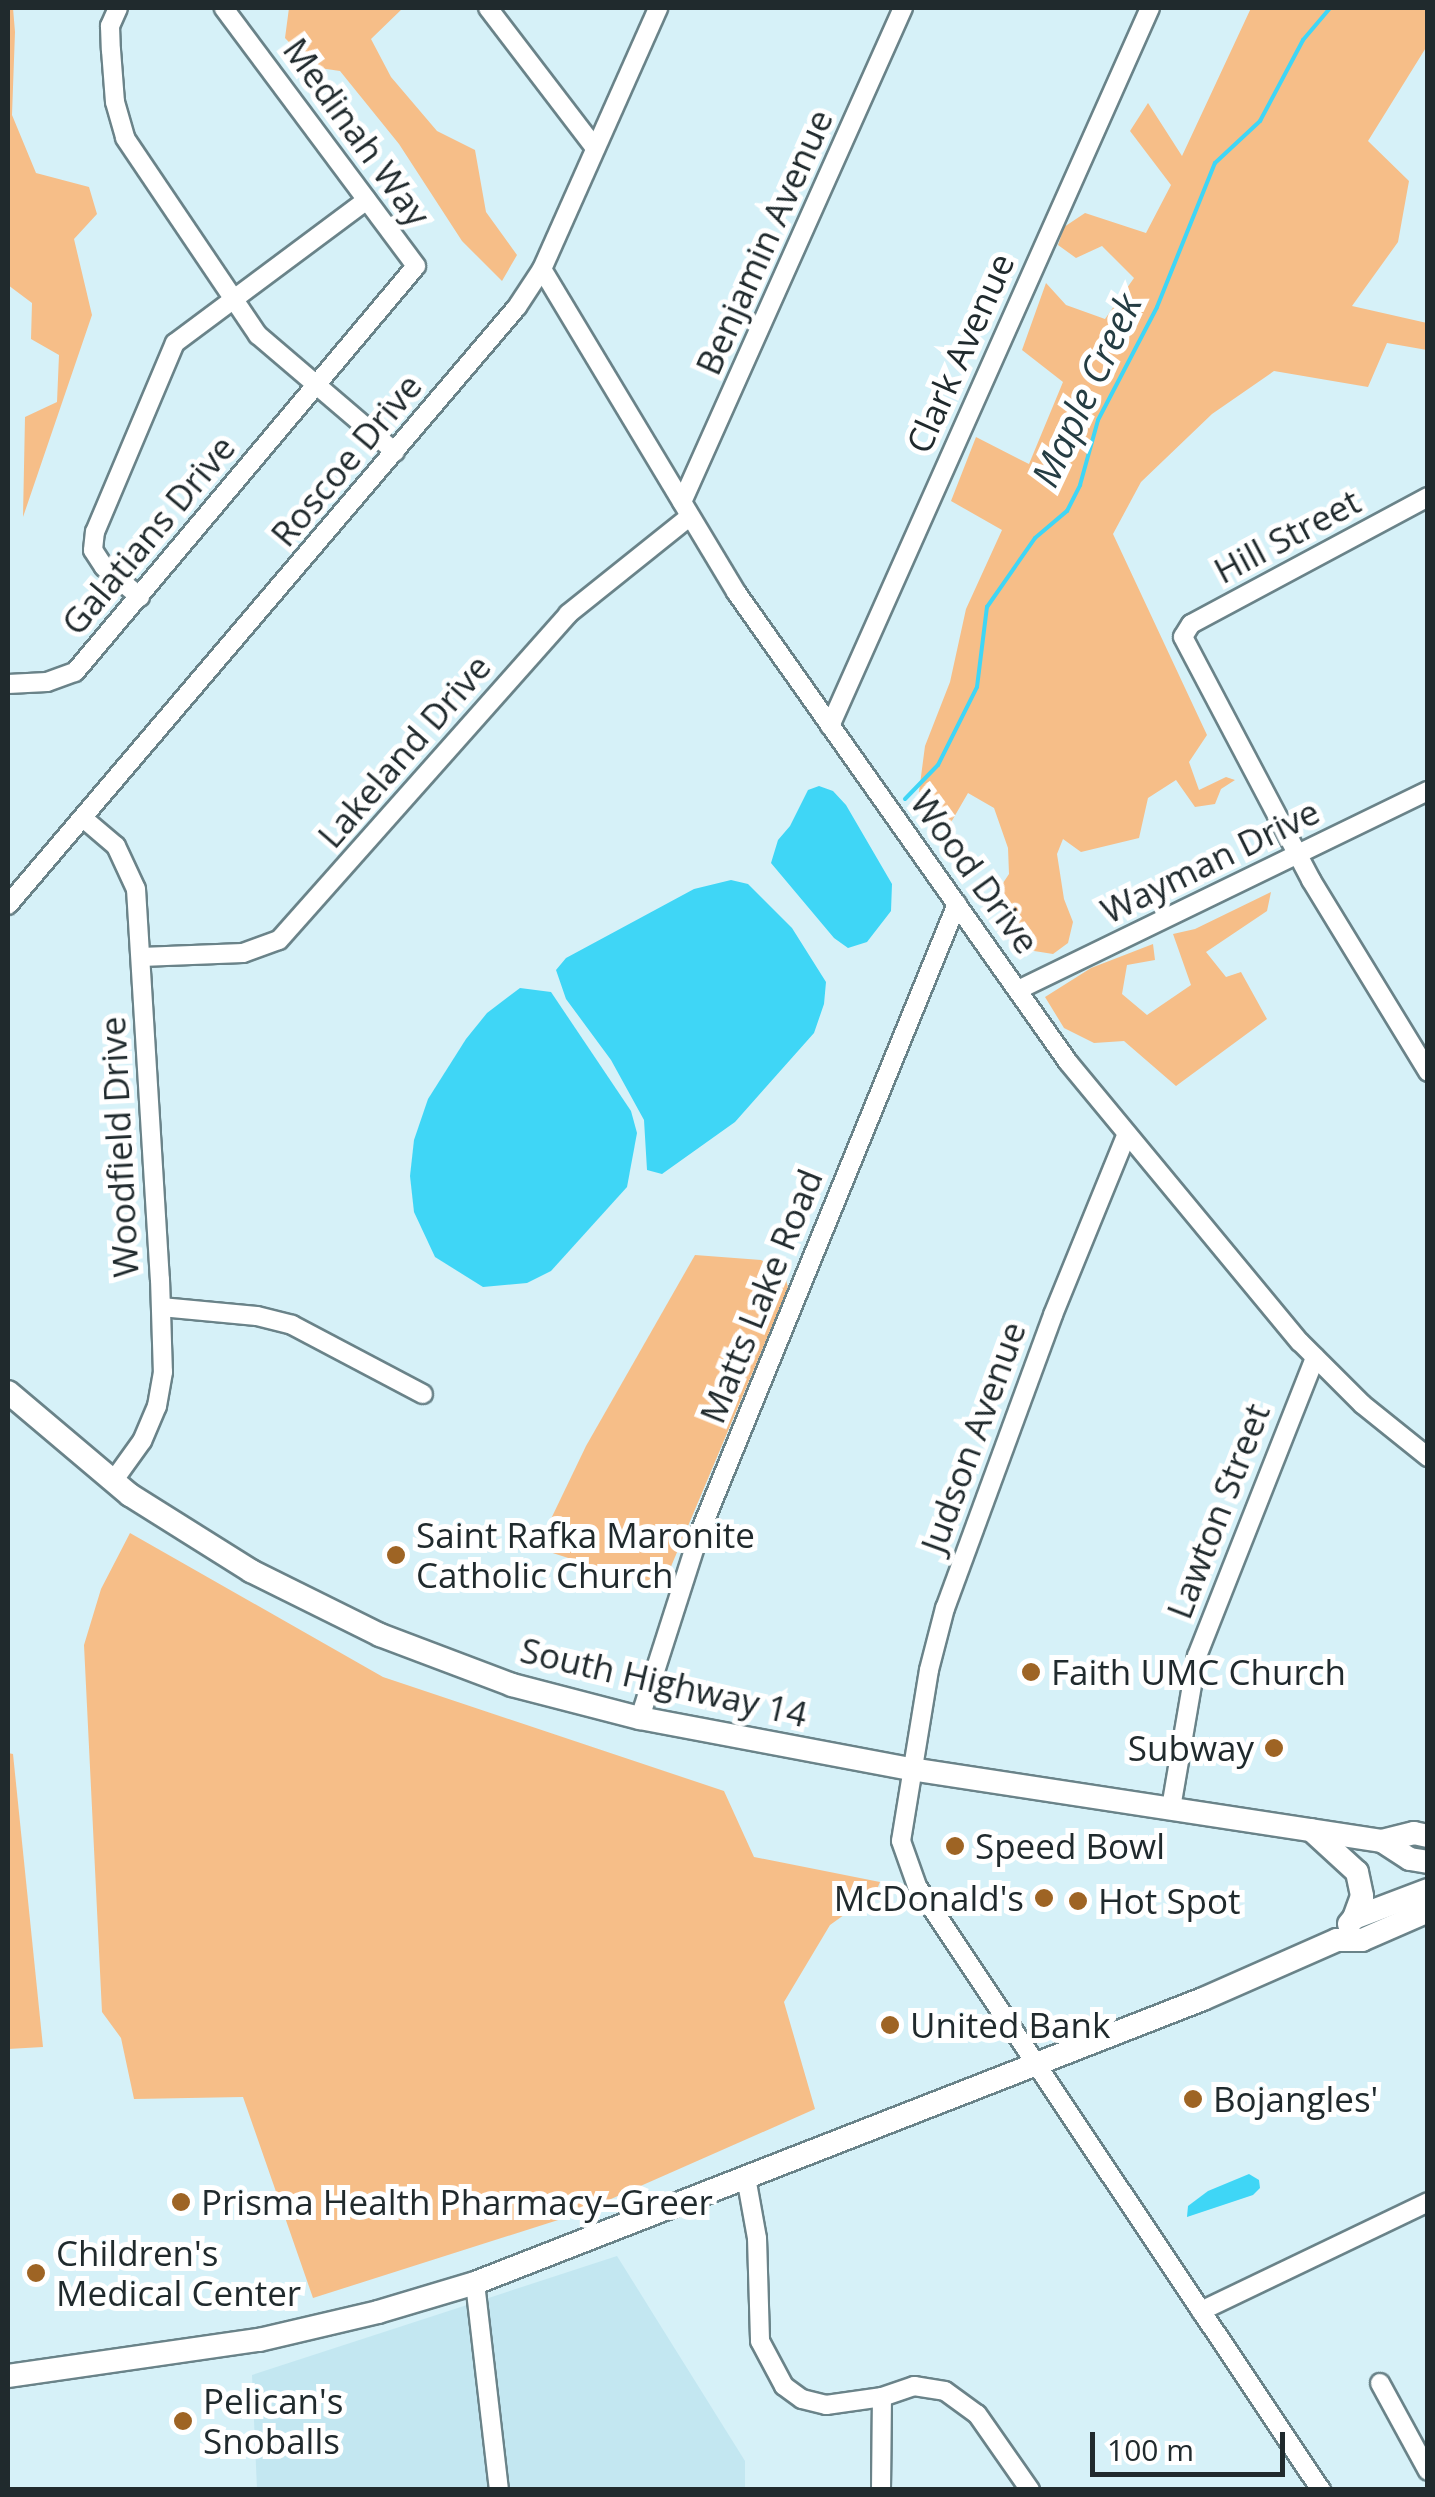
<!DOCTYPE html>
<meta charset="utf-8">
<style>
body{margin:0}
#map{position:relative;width:1435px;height:2497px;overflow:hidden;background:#d6f1f8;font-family:"Open Sans",sans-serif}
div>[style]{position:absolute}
.built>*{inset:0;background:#c3e7f1}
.green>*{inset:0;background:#f6be88}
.water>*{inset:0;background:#3fd6f6}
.stream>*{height:4px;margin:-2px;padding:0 2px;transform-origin:2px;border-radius:2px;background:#3fd6f6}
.roads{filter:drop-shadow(2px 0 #6a8389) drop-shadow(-2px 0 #6a8389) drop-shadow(0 2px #6a8389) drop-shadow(0 -2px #6a8389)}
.minor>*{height:18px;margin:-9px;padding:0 9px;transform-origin:9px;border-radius:9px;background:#fff}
.major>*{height:22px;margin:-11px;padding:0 11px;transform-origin:11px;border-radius:11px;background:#fff}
.dots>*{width:28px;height:28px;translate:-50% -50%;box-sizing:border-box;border:5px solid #fff;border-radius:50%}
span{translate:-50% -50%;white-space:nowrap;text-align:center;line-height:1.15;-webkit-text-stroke:10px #fff;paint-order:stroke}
.street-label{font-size:35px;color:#202a2d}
.poi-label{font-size:35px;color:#202a2d}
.left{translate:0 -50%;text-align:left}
.right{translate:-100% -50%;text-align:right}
.water-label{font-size:38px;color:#253d43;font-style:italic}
.frame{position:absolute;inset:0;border:10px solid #202a2d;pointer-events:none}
.scale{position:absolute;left:1090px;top:2432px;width:195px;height:45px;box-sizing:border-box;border:5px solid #202a2d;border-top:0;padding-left:12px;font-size:30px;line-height:35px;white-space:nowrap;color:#202a2d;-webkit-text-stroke:8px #fff;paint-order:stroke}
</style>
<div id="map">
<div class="built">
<i style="clip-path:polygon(617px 2256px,745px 2461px,745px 2489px,257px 2489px,252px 2375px)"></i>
</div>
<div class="green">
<i style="clip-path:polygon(8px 8px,13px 8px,15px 32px,12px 115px,36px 173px,89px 187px,97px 214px,74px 239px,92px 315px,23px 517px,25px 417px,57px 402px,59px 355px,31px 339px,32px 303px,8px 285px)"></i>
<i style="clip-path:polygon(289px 8px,403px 8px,371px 39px,391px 77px,437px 131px,475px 150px,486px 212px,517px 255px,502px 281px,462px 241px,399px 144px,340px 71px,313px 67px,285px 38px)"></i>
<i style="clip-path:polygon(1251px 8px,1427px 8px,1427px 46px,1368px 141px,1409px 181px,1398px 242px,1352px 306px,1427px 323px,1427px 350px,1387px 343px,1368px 387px,1274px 371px,1212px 414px,1141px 482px,1113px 534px,1207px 735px,1189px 762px,1199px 790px,1226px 777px,1235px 780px,1221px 789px,1215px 804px,1195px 807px,1176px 780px,1148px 798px,1139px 838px,1081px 852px,1063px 839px,1057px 854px,1064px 899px,1073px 922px,1068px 943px,1053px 954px,1028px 950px,995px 895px,1009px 874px,1008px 848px,994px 808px,968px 793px,946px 831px,917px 807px,925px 746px,950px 682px,966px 609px,1002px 530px,951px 501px,976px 437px,1029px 464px,1063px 382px,1022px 350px,1046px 283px,1066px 305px,1105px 319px,1134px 278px,1102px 246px,1076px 258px,1058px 245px,1064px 227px,1085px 213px,1146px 233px,1171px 185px,1130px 131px,1148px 103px,1182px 156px)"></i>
<i style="clip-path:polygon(1271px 892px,1267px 911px,1206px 952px,1226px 977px,1241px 972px,1267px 1019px,1176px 1086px,1124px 1041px,1094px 1043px,1064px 1028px,1045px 997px,1091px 968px,1153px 944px,1155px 960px,1127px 965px,1122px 994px,1147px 1015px,1191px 985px,1173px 934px,1195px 929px)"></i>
<i style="clip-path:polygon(695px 1255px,761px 1260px,784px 1271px,788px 1288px,662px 1588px,537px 1548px,586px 1446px)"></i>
<i style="clip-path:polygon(130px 1533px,383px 1677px,724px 1791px,754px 1857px,880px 1882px,876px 1892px,830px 1925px,784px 2002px,815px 2109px,577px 2214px,313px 2298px,243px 2097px,134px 2099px,121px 2038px,102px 2012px,84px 1645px,101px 1589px)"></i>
<i style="clip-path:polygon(8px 1753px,13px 1754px,43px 2047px,8px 2049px)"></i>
</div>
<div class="water">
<i style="clip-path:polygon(819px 786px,833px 791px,846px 805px,892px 884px,891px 911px,867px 942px,848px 948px,834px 938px,771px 863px,778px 840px,790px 826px,808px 790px)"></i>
<i style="clip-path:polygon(731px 880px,748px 884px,792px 928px,826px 982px,824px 1004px,814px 1033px,735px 1122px,662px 1174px,647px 1170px,644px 1120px,611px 1060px,566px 999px,556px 970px,566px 958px,694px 889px)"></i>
<i style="clip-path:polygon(520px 988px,551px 992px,631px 1111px,637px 1133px,627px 1187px,551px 1271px,527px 1283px,483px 1287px,435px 1257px,414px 1212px,410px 1176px,414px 1140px,428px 1099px,466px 1039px,487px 1013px)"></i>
<i style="clip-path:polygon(1249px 2174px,1259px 2180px,1260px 2188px,1253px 2195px,1187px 2217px,1188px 2206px,1208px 2191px)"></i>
</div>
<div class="stream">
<i style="left:905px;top:799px;width:47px;rotate:-45.9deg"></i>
<i style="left:938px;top:765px;width:87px;rotate:-63.4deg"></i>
<i style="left:977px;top:687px;width:81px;rotate:-82.9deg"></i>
<i style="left:987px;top:607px;width:84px;rotate:-55.2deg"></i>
<i style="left:1035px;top:538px;width:42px;rotate:-40.2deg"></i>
<i style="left:1067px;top:511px;width:29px;rotate:-63deg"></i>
<i style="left:1080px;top:485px;width:67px;rotate:-74.5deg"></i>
<i style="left:1098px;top:420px;width:127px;rotate:-62.4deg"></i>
<i style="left:1157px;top:307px;width:155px;rotate:-68.1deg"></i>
<i style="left:1215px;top:163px;width:62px;rotate:-43deg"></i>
<i style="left:1260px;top:121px;width:92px;rotate:-62deg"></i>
<i style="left:1303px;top:40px;width:42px;rotate:-49.8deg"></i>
</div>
<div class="roads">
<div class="minor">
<i style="left:118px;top:8px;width:20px;rotate:114deg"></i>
<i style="left:110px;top:26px;width:24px;rotate:88deg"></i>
<i style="left:111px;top:50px;width:52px;rotate:85.6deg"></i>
<i style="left:115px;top:102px;width:37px;rotate:74deg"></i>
<i style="left:125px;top:138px;width:238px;rotate:56deg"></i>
<i style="left:258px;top:335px;width:180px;rotate:40.5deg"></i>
<i style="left:488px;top:8px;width:176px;rotate:52.6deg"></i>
<i style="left:542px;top:269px;width:377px;rotate:59deg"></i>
<i style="left:736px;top:592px;width:575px;rotate:54.76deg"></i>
<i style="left:1068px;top:1062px;width:364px;rotate:50.4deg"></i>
<i style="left:1300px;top:1342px;width:88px;rotate:45deg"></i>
<i style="left:1362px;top:1404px;width:85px;rotate:38.8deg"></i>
<i style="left:1428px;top:497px;width:269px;rotate:151.8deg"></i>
<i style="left:1191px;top:624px;width:15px;rotate:122deg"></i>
<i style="left:1183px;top:637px;width:275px;rotate:62.2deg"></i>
<i style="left:1311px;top:880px;width:225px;rotate:58.6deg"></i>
<i style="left:682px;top:502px;width:541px;rotate:-65.9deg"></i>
<i style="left:140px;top:597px;width:47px;rotate:-140.2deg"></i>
<i style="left:104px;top:567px;width:20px;rotate:-123deg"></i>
<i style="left:93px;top:550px;width:18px;rotate:-84deg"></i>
<i style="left:95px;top:532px;width:205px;rotate:-67.1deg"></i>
<i style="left:175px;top:343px;width:239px;rotate:-36.7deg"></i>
<i style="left:8px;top:684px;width:39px;rotate:-3deg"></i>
<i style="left:47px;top:682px;width:30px;rotate:-20deg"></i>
<i style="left:75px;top:672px;width:530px;rotate:-49.97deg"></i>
<i style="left:416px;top:266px;width:322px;rotate:-126.7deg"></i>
<i style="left:830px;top:726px;width:786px;rotate:-65.98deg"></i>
<i style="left:83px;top:818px;width:43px;rotate:40.3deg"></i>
<i style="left:116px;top:846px;width:47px;rotate:65.1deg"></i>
<i style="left:136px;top:889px;width:391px;rotate:86.5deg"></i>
<i style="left:160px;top:1279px;width:93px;rotate:88.2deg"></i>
<i style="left:163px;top:1372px;width:35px;rotate:100deg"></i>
<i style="left:157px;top:1406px;width:38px;rotate:113deg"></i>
<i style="left:142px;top:1441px;width:48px;rotate:125.7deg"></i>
<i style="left:8px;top:905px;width:785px;rotate:-49.6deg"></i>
<i style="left:517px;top:307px;width:45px;rotate:-56.7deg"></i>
<i style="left:542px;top:269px;width:286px;rotate:-66deg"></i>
<i style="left:141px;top:957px;width:102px;rotate:-2.2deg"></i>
<i style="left:243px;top:953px;width:38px;rotate:-20deg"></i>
<i style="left:279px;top:940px;width:436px;rotate:-48.4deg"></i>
<i style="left:568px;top:614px;width:155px;rotate:-38.7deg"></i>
<i style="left:1020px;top:989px;width:454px;rotate:-25.9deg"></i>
<i style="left:1126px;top:1136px;width:193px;rotate:112.2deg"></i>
<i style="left:1053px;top:1315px;width:312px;rotate:110.2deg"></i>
<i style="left:945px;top:1608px;width:64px;rotate:104.5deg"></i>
<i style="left:929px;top:1670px;width:173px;rotate:99.3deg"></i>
<i style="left:901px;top:1841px;width:48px;rotate:70.4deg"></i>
<i style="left:917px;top:1886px;width:727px;rotate:56.22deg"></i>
<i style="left:161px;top:1307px;width:96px;rotate:5.4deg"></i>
<i style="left:257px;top:1316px;width:36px;rotate:14deg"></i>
<i style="left:292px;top:1325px;width:148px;rotate:27.8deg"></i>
<i style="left:640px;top:1718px;width:190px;rotate:-72.2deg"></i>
<i style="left:698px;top:1537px;width:684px;rotate:-67.75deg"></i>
<i style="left:1171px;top:1808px;width:154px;rotate:-80.3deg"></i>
<i style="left:1197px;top:1656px;width:321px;rotate:-68.4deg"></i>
<i style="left:746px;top:2177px;width:62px;rotate:79.8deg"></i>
<i style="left:757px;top:2238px;width:103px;rotate:88.3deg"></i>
<i style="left:760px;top:2341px;width:51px;rotate:61.9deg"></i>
<i style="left:784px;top:2386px;width:22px;rotate:36deg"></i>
<i style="left:802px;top:2399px;width:25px;rotate:14deg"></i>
<i style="left:826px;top:2405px;width:57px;rotate:-8.1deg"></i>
<i style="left:882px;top:2397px;width:34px;rotate:-19deg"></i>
<i style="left:914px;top:2386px;width:31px;rotate:9deg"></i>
<i style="left:945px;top:2391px;width:39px;rotate:36deg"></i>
<i style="left:977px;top:2414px;width:93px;rotate:55.1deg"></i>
<i style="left:475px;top:2283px;width:208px;rotate:83.4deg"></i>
<i style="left:1201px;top:2311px;width:252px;rotate:-25.6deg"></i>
<i style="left:1380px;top:2383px;width:100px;rotate:61.4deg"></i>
<i style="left:881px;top:2490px;width:93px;rotate:-89.4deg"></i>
</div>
<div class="major">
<i style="left:8px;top:1392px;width:160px;rotate:40.2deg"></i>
<i style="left:130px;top:1495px;width:143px;rotate:32.1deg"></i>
<i style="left:251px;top:1571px;width:144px;rotate:26.4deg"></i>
<i style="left:380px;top:1635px;width:141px;rotate:20.7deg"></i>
<i style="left:512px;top:1685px;width:132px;rotate:14.5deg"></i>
<i style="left:640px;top:1718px;width:276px;rotate:10.7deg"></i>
<i style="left:911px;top:1769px;width:476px;rotate:8.7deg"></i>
<i style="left:1382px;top:1841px;width:33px;rotate:33deg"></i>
<i style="left:1410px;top:1859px;width:18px;rotate:9deg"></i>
<i style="left:1311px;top:1830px;width:62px;rotate:42.4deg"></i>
<i style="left:1357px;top:1872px;width:25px;rotate:78deg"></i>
<i style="left:1362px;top:1896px;width:23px;rotate:110deg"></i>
<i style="left:1382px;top:1841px;width:33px;rotate:-14deg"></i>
<i style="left:1414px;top:1833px;width:14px;rotate:12deg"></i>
<i style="left:1349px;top:1924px;width:8px;rotate:-50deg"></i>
<i style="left:1354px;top:1918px;width:79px;rotate:-20.7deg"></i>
<i style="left:8px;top:2376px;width:254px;rotate:-8.2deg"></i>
<i style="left:259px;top:2340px;width:122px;rotate:-13.2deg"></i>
<i style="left:378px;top:2312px;width:101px;rotate:-16.6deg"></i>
<i style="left:475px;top:2283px;width:781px;rotate:-21.31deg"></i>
<i style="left:1203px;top:1999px;width:146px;rotate:-23.8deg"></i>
<i style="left:1337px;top:1940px;width:25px"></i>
<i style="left:1362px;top:1940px;width:72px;rotate:-23.7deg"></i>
</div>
</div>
<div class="dots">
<i style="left:396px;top:1555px;background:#9e6424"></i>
<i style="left:1031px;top:1672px;background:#9e6424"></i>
<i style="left:1274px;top:1748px;background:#9e6424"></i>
<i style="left:955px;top:1846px;background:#9e6424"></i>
<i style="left:1044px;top:1898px;background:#9e6424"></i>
<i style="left:1078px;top:1901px;background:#9e6424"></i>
<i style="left:890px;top:2025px;background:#9e6424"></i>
<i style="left:1193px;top:2099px;background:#9e6424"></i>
<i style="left:181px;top:2202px;background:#9e6424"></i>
<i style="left:36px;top:2273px;background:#9e6424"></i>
<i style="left:183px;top:2421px;background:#9e6424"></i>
</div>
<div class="street-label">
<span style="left:357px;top:132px;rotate:54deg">Medinah Way</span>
<span style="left:764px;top:242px;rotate:-66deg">Benjamin Avenue</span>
<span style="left:960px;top:353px;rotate:-66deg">Clark Avenue</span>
<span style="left:346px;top:460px;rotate:-50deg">Roscoe Drive</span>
<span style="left:148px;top:535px;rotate:-50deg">Galatians Drive</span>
<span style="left:1287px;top:536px;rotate:-28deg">Hill Street</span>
<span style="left:404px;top:751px;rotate:-49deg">Lakeland Drive</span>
<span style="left:1210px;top:861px;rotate:-26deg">Wayman Drive</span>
<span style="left:975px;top:872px;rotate:54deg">Wood Drive</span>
<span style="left:119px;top:1147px;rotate:-93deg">Woodfield Drive</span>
<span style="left:761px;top:1296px;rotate:-68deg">Matts Lake Road</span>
<span style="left:973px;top:1437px;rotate:-70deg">Judson Avenue</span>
<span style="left:1218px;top:1511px;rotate:-69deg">Lawton Street</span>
<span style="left:664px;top:1682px;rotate:13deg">South Highway 14</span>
</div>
<div class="poi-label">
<span class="left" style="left:416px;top:1555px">Saint Rafka Maronite<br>Catholic Church</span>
<span class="left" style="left:1051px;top:1672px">Faith UMC Church</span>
<span class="right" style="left:1254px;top:1748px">Subway</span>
<span class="left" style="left:975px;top:1846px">Speed Bowl</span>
<span class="right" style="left:1024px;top:1898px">McDonald's</span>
<span class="left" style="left:1098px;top:1901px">Hot Spot</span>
<span class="left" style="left:910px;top:2025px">United Bank</span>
<span class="left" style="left:1213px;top:2099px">Bojangles'</span>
<span class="left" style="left:201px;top:2202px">Prisma Health Pharmacy–Greer</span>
<span class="left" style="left:56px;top:2273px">Children's<br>Medical Center</span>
<span class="left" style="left:203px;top:2421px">Pelican's<br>Snoballs</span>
</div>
<div class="water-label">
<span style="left:1086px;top:390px;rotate:-65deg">Maple Creek</span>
</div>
<div class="frame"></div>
<div class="scale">100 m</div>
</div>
